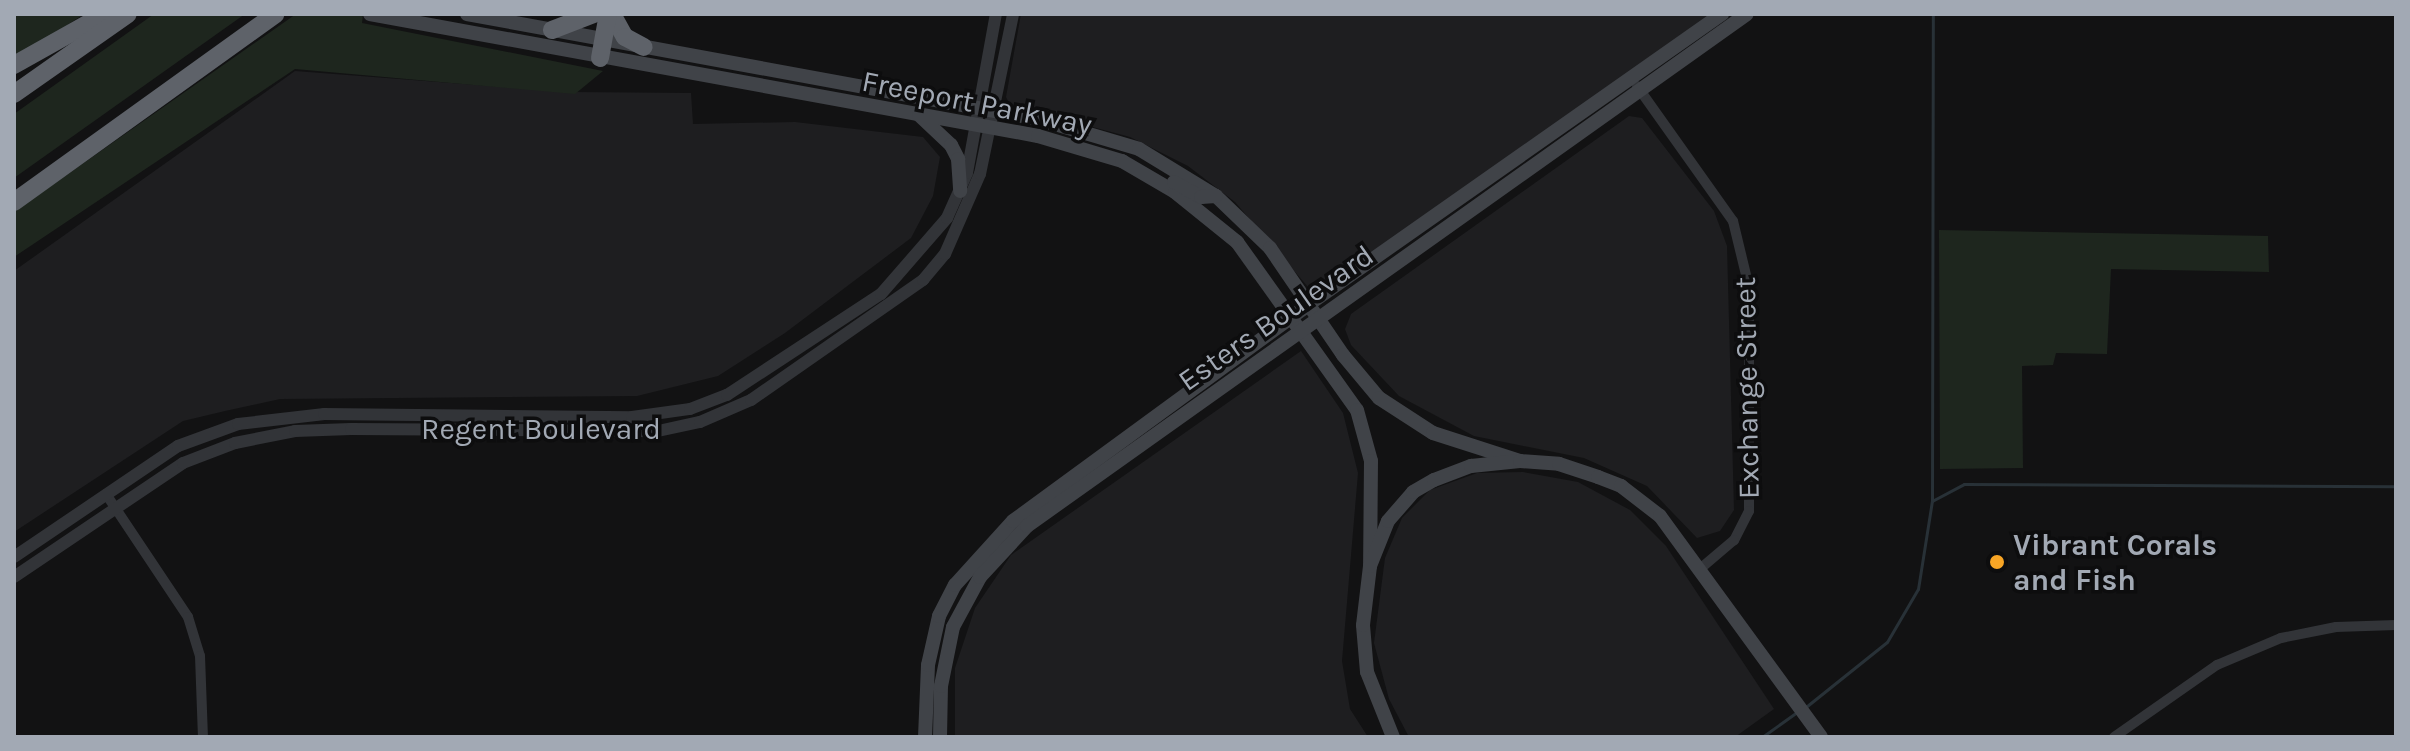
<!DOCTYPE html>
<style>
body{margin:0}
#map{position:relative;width:2410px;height:751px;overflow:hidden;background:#121213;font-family:Karla,sans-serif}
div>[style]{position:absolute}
.built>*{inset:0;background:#1e1e20}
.green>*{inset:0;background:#1e261e}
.stream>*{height:3px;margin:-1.5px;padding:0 1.5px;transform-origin:1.5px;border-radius:1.5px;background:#283137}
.minor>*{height:10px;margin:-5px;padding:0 5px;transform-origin:5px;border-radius:5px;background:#323438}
.tertiary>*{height:12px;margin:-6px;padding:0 6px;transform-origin:6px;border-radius:6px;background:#323438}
.secondary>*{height:14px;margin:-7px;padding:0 7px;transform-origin:7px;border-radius:7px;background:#404348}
.motorway>*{height:18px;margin:-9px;padding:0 9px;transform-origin:9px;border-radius:9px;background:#5e6269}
.dots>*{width:22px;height:22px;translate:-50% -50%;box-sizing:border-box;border:4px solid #0d0d0e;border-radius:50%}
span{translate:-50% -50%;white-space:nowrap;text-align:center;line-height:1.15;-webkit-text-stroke:7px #0d0d0e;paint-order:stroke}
.street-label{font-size:30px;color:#a2a9b4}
.poi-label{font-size:30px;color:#a2a9b4;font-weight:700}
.left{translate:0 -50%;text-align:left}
.frame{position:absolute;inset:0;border:16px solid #a2a9b4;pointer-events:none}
</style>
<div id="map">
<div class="built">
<i style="clip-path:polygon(1021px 14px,1714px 14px,1314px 294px,1235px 202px,1188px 166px,1130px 137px,1010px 105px,1006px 97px)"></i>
<i style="clip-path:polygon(295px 71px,570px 92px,691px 93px,693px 124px,795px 122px,923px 137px,940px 157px,933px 196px,911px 238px,785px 333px,718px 376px,637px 396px,280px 399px,225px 411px,183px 421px,14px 532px,14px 271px)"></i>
<i style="clip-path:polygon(1629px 116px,1642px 118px,1714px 211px,1727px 246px,1734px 510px,1720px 531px,1697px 538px,1647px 486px,1584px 458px,1474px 436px,1399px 396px,1351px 345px,1345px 329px,1351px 314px)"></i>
<i style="clip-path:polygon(1301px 351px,1343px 413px,1358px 473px,1342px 661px,1350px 709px,1368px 737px,955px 737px,955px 668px,975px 608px,1011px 555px)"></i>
<i style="clip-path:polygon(1523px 472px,1578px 482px,1630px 510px,1666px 546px,1774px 709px,1735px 737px,1409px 737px,1389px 699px,1374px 643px,1385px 558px,1402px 518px,1430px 490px,1477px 473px)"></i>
</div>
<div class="green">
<i style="clip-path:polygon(14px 14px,84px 14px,14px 60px)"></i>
<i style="clip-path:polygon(154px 14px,245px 14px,14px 178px,14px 114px)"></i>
<i style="clip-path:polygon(296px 14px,363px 14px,362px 23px,603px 71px,575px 94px,295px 69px,14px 257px,14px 212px)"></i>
<i style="clip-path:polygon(1939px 230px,2268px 236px,2269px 272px,2111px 269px,2107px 354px,2056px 353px,2053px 365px,2022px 366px,2023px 468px,1940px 469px)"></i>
</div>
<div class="stream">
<i style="left:1932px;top:501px;width:36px;rotate:-28deg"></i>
<i style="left:1964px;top:484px;width:432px;rotate:0.3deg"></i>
<i style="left:1807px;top:706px;width:102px;rotate:-38.7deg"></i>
<i style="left:1887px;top:642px;width:61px;rotate:-59.7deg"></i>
<i style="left:1918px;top:589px;width:89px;rotate:-81deg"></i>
<i style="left:1932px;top:501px;width:487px;rotate:-89.9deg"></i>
<i style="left:1762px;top:737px;width:43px;rotate:-35.5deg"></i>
</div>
<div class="minor">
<i style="left:1637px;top:86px;width:166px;rotate:54.6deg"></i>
<i style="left:1733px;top:221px;width:68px;rotate:76.4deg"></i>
<i style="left:1749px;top:287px;width:224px;rotate:90deg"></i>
<i style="left:1749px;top:511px;width:33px;rotate:117deg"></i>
<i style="left:1734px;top:540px;width:43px;rotate:139.7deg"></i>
<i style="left:106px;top:494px;width:148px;rotate:56.3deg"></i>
<i style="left:188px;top:617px;width:41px;rotate:72.9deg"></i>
<i style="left:200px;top:656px;width:81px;rotate:87.9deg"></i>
<i style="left:2114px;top:737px;width:126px;rotate:-35deg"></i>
<i style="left:2217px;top:665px;width:69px;rotate:-22.9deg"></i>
<i style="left:2281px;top:638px;width:56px;rotate:-11.3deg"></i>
<i style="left:2336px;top:627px;width:60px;rotate:-1.9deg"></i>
</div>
<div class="tertiary">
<i style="left:14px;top:557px;width:198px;rotate:-34.1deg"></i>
<i style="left:178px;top:446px;width:64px;rotate:-20.1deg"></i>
<i style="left:238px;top:424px;width:87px;rotate:-6.6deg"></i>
<i style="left:324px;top:414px;width:308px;rotate:0.6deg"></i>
<i style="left:632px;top:417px;width:59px;rotate:-7.9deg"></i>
<i style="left:690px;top:409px;width:40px;rotate:-21deg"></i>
<i style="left:727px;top:395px;width:184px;rotate:-33.3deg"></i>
<i style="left:881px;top:294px;width:101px;rotate:-49deg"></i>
<i style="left:947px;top:218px;width:49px;rotate:-66deg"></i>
<i style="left:967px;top:173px;width:162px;rotate:-79.7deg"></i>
<i style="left:14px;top:577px;width:204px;rotate:-34deg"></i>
<i style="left:183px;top:463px;width:56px;rotate:-21deg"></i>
<i style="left:235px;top:443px;width:61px;rotate:-11.3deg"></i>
<i style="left:295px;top:431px;width:56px;rotate:-2deg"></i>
<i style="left:351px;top:429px;width:307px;rotate:0.4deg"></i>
<i style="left:658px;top:431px;width:43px;rotate:-12.1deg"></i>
<i style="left:700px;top:422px;width:56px;rotate:-23.3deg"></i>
<i style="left:751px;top:400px;width:210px;rotate:-34.9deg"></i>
<i style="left:923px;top:280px;width:34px;rotate:-50deg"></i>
<i style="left:945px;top:254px;width:87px;rotate:-66.4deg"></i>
<i style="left:980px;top:174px;width:163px;rotate:-78.3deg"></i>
</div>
<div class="secondary">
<i style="left:370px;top:14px;width:679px;rotate:10.35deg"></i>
<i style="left:1038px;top:136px;width:88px;rotate:16.6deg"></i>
<i style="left:1122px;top:161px;width:61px;rotate:30.3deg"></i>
<i style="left:1175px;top:192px;width:80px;rotate:38.9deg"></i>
<i style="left:1237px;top:242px;width:206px;rotate:54.5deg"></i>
<i style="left:1357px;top:410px;width:53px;rotate:74.6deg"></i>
<i style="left:1371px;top:461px;width:105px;rotate:90.5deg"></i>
<i style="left:467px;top:14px;width:581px;rotate:10.42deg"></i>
<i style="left:1038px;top:119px;width:105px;rotate:16.5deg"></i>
<i style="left:1139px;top:149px;width:90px;rotate:31.4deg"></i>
<i style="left:1216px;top:196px;width:75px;rotate:43.9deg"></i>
<i style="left:1270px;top:248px;width:130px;rotate:55.7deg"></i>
<i style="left:1343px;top:355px;width:56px;rotate:50.1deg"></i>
<i style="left:1379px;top:398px;width:64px;rotate:32.9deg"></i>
<i style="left:1433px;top:433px;width:91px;rotate:17.8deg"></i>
<i style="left:919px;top:115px;width:44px;rotate:43.2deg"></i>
<i style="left:951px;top:145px;width:16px;rotate:63deg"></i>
<i style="left:958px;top:159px;width:32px;rotate:86deg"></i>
<i style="left:1174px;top:182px;width:31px;rotate:29deg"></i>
<i style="left:1201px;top:197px;width:15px;rotate:-4deg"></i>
<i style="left:925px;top:737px;width:72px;rotate:-87.6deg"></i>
<i style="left:928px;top:665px;width:50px;rotate:-77.3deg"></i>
<i style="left:939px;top:616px;width:35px;rotate:-63deg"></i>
<i style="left:955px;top:585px;width:86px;rotate:-47.8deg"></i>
<i style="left:1013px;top:521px;width:367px;rotate:-36.2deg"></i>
<i style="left:1309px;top:304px;width:505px;rotate:-35.08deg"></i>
<i style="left:940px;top:737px;width:51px;rotate:-88.9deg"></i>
<i style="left:941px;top:686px;width:60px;rotate:-78.5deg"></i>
<i style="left:953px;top:627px;width:57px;rotate:-61.6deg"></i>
<i style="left:980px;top:577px;width:69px;rotate:-47.3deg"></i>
<i style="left:1027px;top:526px;width:883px;rotate:-35.42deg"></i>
<i style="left:1393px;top:737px;width:70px;rotate:-111.8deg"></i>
<i style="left:1367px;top:672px;width:47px;rotate:-94.9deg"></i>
<i style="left:1363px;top:625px;width:59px;rotate:-83.2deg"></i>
<i style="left:1370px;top:566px;width:48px;rotate:-68.2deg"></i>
<i style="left:1388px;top:521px;width:38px;rotate:-49deg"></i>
<i style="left:1413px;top:492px;width:24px;rotate:-30deg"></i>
<i style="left:1434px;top:480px;width:40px;rotate:-21deg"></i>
<i style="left:1471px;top:466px;width:49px;rotate:-5.8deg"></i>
<i style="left:1520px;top:461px;width:39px;rotate:4deg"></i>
<i style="left:1559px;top:464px;width:41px;rotate:18.4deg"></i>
<i style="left:1598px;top:477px;width:25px;rotate:21deg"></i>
<i style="left:1621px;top:486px;width:49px;rotate:37.6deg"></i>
<i style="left:1660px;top:516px;width:273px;rotate:53.9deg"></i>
</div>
<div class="motorway">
<i style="left:612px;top:14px;width:26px;rotate:61deg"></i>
<i style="left:625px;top:37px;width:21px;rotate:28deg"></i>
<i style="left:552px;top:30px;width:45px;rotate:-20.9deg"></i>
<i style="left:600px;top:58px;width:45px;rotate:-79.7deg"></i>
<i style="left:14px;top:65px;width:104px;rotate:-29.3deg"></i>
<i style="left:14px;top:94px;width:139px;rotate:-35.1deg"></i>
<i style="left:14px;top:202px;width:322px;rotate:-35.7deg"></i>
</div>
<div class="dots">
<i style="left:1997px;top:562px;background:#f8a525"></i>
</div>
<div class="street-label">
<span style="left:977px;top:103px;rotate:11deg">Freeport Parkway</span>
<span style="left:1276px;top:318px;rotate:-35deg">Esters Boulevard</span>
<span style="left:1747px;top:388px;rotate:-91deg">Exchange Street</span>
<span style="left:541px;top:429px">Regent Boulevard</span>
</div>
<div class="poi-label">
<span class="left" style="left:2013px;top:562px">Vibrant Corals<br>and Fish</span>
</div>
<div class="frame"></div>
</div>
